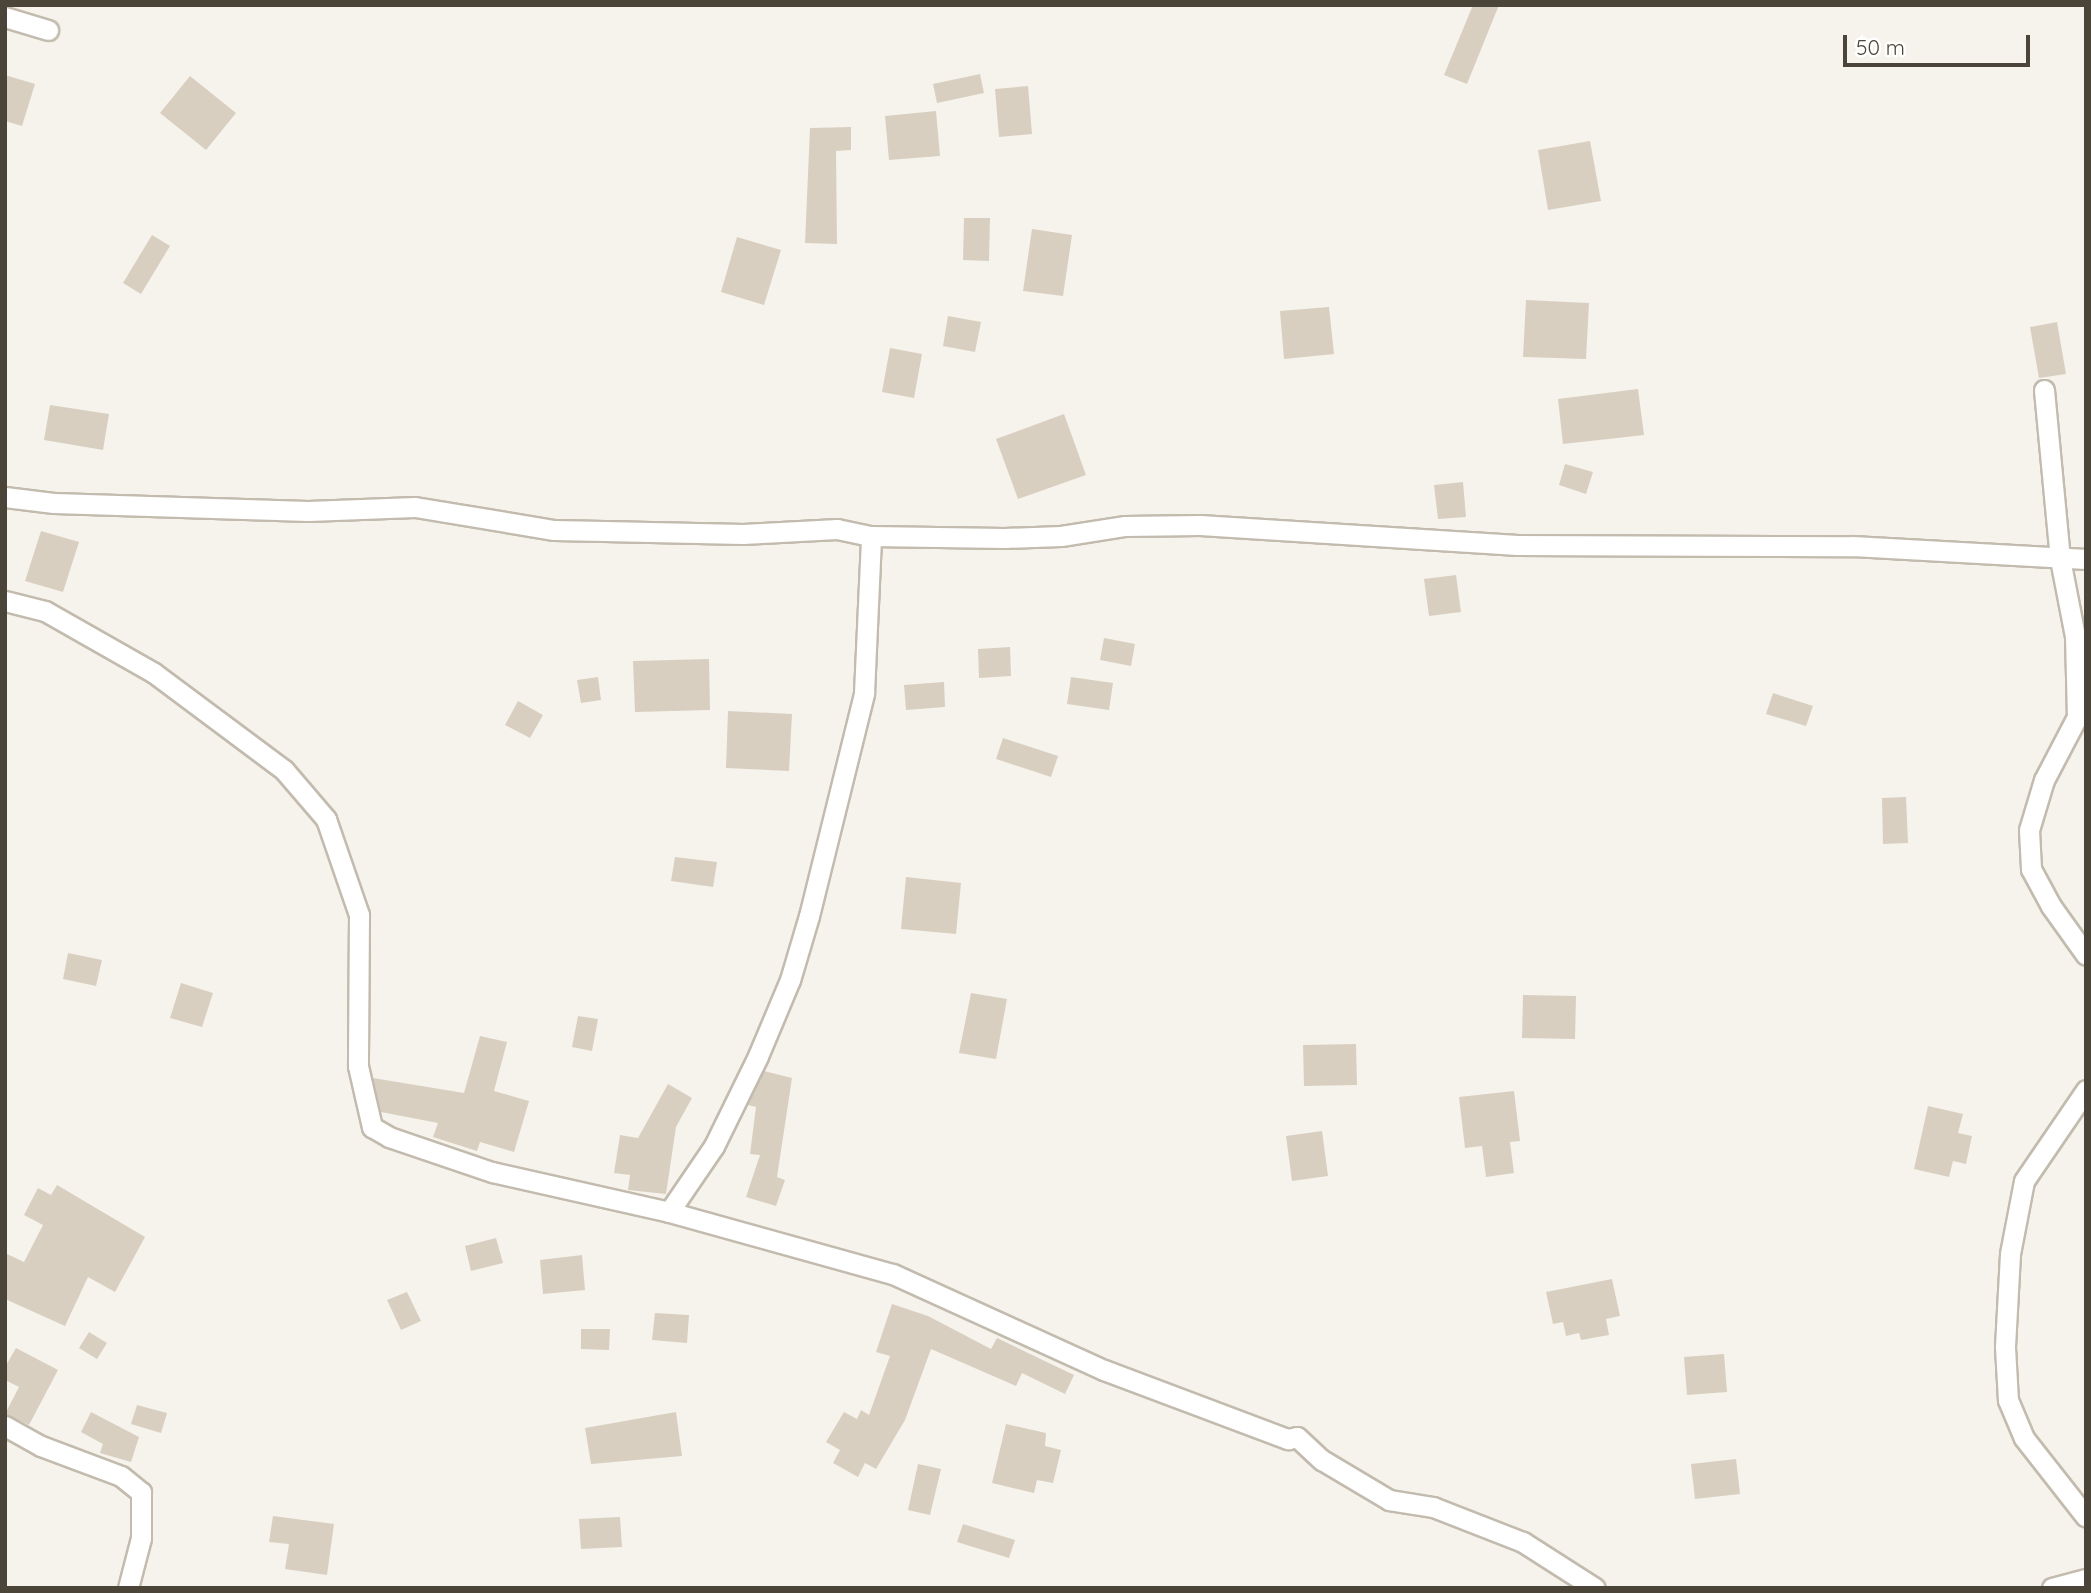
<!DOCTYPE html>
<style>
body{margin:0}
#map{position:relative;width:2091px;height:1593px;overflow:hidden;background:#f6f3ec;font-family:Quicksand,sans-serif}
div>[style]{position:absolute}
.building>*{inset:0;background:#d8cfc1}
.roads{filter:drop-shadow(2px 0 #c2bbae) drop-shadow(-2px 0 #c2bbae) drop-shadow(0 2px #c2bbae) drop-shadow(0 -2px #c2bbae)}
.street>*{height:19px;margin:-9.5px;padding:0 9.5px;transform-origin:9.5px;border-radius:9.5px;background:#fff}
span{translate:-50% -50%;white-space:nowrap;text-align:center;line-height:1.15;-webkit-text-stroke:5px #fff;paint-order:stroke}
.frame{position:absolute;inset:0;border:7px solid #4b4439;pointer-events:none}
.scale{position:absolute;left:1843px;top:35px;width:187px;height:32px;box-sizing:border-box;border:4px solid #4b4439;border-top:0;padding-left:9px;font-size:21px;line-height:24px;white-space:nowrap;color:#4b4439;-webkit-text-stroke:5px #fff;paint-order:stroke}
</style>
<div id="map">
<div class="building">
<i style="clip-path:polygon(1473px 5px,1499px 5px,1467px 84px,1444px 75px)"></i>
<i style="clip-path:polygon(980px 74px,984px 93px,937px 103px,933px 84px)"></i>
<i style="clip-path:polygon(5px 75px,35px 84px,22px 126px,5px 121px)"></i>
<i style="clip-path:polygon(190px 76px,236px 113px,206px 150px,160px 113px)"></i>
<i style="clip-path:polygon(1028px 86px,1032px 134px,999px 137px,995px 89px)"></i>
<i style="clip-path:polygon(936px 111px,940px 156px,889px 160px,885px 116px)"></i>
<i style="clip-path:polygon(851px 127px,851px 150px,836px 151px,837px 244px,805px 243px,810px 128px)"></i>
<i style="clip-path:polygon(1590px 141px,1601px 201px,1548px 210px,1538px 150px)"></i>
<i style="clip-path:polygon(964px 218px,990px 218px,989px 261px,963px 260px)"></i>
<i style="clip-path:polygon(1032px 229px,1072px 235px,1063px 296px,1023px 291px)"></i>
<i style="clip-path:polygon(152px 235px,170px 246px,141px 294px,123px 283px)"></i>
<i style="clip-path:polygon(737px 237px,781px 250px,764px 305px,721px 292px)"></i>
<i style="clip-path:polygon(1526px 300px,1589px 303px,1586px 359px,1523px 357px)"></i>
<i style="clip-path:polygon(1329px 307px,1334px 354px,1284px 359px,1280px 311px)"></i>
<i style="clip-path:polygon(948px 316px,981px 322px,975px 352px,943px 346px)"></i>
<i style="clip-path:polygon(2057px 322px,2066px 374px,2039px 378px,2030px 327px)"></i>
<i style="clip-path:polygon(890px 348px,922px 354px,914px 398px,882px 392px)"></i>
<i style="clip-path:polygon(1638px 389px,1644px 435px,1563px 444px,1558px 399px)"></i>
<i style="clip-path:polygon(50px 405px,109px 414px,103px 450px,44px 440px)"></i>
<i style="clip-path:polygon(1064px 414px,1086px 475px,1018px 499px,996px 439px)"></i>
<i style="clip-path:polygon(1565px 464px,1593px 472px,1586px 494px,1559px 485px)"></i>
<i style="clip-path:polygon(1463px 482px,1466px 517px,1438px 519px,1434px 485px)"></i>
<i style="clip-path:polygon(41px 531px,79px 542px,63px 592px,25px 581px)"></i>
<i style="clip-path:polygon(1456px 575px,1461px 612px,1429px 616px,1424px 579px)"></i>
<i style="clip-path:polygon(1104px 638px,1135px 644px,1131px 666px,1100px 660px)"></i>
<i style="clip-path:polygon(1010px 647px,1011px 676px,979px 678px,978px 649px)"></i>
<i style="clip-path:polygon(709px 659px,710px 710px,635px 712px,633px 661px)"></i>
<i style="clip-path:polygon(598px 677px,601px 700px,581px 703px,577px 680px)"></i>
<i style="clip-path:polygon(1071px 677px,1113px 683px,1109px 710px,1067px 704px)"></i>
<i style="clip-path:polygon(944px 682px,945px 707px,906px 710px,904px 685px)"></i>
<i style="clip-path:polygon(1773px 693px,1813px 706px,1806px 726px,1766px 714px)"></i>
<i style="clip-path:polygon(518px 701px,543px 715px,530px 738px,505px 725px)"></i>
<i style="clip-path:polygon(728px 711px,792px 714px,789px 771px,726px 768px)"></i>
<i style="clip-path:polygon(1003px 738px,1058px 756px,1051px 777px,996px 759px)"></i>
<i style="clip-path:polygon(1906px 797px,1908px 843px,1883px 844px,1882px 798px)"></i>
<i style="clip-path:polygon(675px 857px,717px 862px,713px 887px,671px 881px)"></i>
<i style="clip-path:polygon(906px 877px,961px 883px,956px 934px,901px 929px)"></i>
<i style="clip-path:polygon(68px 953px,102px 960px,96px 986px,63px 979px)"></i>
<i style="clip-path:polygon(181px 983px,213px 993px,202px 1027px,170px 1018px)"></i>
<i style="clip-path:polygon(971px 993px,1007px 999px,996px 1059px,959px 1053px)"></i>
<i style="clip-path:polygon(1523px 995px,1576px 996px,1575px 1039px,1522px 1038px)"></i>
<i style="clip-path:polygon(578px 1016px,598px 1019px,592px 1051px,572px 1047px)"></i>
<i style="clip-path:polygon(480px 1036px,507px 1042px,494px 1091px,529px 1101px,514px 1152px,480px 1142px,477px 1151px,433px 1137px,438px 1123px,381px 1112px,373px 1078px,464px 1093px)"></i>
<i style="clip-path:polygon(1356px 1044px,1357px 1085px,1304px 1086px,1303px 1045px)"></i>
<i style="clip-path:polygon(764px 1071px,792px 1078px,777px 1177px,785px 1180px,776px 1206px,746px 1197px,760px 1155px,750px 1154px,756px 1107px,748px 1105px)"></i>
<i style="clip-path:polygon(668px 1084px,692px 1098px,676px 1127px,666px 1194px,628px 1190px,630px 1175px,614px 1173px,620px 1135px,638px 1138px)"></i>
<i style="clip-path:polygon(1514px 1091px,1520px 1141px,1510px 1142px,1514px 1173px,1486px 1177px,1482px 1146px,1465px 1148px,1459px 1097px)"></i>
<i style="clip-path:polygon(1928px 1106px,1963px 1114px,1958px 1133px,1972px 1136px,1966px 1164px,1953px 1161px,1949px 1177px,1914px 1169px)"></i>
<i style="clip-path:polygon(1322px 1131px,1328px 1176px,1292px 1181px,1286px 1136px)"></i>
<i style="clip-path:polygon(57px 1185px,145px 1237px,115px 1292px,88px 1277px,65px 1326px,5px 1299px,5px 1253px,24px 1262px,43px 1225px,24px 1215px,38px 1188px,51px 1195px)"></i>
<i style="clip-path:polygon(496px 1238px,503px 1263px,471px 1271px,465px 1246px)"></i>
<i style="clip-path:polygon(582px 1255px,585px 1290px,543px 1294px,540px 1260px)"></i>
<i style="clip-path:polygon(1612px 1279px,1620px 1316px,1606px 1319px,1609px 1335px,1581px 1340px,1579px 1333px,1566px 1336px,1563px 1322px,1553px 1324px,1546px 1292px)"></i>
<i style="clip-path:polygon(407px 1292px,421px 1321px,401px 1330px,387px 1300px)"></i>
<i style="clip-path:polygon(892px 1304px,928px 1316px,991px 1349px,997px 1338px,1074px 1375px,1065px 1394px,1022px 1373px,1016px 1386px,931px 1349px,905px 1420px,876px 1469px,865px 1463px,858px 1477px,833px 1463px,840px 1450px,826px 1442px,844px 1412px,857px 1419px,861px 1410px,869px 1415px,890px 1356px,876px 1352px)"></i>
<i style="clip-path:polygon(655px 1313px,689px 1315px,687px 1343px,652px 1340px)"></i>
<i style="clip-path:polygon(581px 1329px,610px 1329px,609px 1350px,581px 1349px)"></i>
<i style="clip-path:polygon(89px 1332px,107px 1343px,97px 1359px,79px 1348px)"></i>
<i style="clip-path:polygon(16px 1348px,58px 1370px,29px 1425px,5px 1414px,19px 1387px,5px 1380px,5px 1367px)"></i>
<i style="clip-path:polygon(1724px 1354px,1727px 1392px,1687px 1395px,1684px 1357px)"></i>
<i style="clip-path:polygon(137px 1405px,167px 1413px,161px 1433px,131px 1424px)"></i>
<i style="clip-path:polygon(91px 1412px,139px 1437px,131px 1462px,100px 1453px,103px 1444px,81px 1432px)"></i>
<i style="clip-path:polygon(676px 1412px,682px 1456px,591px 1464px,585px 1428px)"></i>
<i style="clip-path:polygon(1006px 1424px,1046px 1433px,1045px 1446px,1061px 1450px,1053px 1483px,1037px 1480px,1034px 1493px,992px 1483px)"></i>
<i style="clip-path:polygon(1736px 1459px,1740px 1494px,1695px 1499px,1691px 1464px)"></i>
<i style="clip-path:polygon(918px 1464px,941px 1469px,930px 1515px,908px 1510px)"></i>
<i style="clip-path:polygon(273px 1516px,334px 1524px,327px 1575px,285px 1569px,289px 1544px,269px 1542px)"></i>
<i style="clip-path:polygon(620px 1517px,622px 1547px,581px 1549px,579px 1519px)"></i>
<i style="clip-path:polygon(963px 1524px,1015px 1540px,1009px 1558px,957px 1542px)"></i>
</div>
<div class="roads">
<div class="street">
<i style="left:5px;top:17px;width:45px;rotate:16.8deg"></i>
<i style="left:2044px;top:390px;width:170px;rotate:84.6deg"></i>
<i style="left:2060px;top:559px;width:78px;rotate:79deg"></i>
<i style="left:2075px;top:636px;width:81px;rotate:88.6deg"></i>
<i style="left:2077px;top:717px;width:71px;rotate:117.6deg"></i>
<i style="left:2044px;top:780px;width:52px;rotate:106.7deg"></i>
<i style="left:2029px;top:830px;width:39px;rotate:87deg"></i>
<i style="left:2031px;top:869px;width:42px;rotate:61.6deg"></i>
<i style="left:2051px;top:906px;width:60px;rotate:54.5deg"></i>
<i style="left:5px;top:497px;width:49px;rotate:7deg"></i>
<i style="left:54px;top:503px;width:254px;rotate:1.8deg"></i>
<i style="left:308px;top:511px;width:107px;rotate:-2.1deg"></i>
<i style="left:415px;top:507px;width:141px;rotate:9.4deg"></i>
<i style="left:554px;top:530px;width:50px;rotate:1.1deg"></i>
<i style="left:604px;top:531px;width:139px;rotate:1.2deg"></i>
<i style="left:743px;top:534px;width:94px;rotate:-3deg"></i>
<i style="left:837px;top:529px;width:35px;rotate:12deg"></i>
<i style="left:871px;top:536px;width:133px;rotate:0.9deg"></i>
<i style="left:1004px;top:538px;width:57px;rotate:-2deg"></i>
<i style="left:1061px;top:536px;width:65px;rotate:-8.9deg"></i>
<i style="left:1125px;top:526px;width:75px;rotate:-0.8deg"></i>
<i style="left:1200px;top:525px;width:318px;rotate:3.6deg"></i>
<i style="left:1517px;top:545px;width:336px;rotate:0.2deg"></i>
<i style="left:1853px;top:546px;width:233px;rotate:3.2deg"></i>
<i style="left:5px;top:601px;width:41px;rotate:14deg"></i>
<i style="left:45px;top:611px;width:125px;rotate:29.6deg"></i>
<i style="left:154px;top:673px;width:162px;rotate:36.7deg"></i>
<i style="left:284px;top:770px;width:65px;rotate:49.4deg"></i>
<i style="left:326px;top:819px;width:102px;rotate:71deg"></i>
<i style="left:359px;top:915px;width:151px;rotate:90.4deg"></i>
<i style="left:358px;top:1066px;width:63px;rotate:77.1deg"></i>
<i style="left:372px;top:1127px;width:20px;rotate:30deg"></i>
<i style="left:389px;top:1137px;width:109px;rotate:18.8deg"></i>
<i style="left:492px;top:1172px;width:181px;rotate:12.7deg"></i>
<i style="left:669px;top:1212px;width:232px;rotate:15.5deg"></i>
<i style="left:893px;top:1274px;width:232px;rotate:24.5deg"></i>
<i style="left:1104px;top:1370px;width:197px;rotate:20.6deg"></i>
<i style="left:1288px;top:1439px;width:9px;rotate:-13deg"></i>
<i style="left:1297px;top:1437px;width:34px;rotate:43deg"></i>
<i style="left:1322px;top:1460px;width:78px;rotate:30.8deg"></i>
<i style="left:1389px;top:1500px;width:45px;rotate:9deg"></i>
<i style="left:1433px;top:1507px;width:97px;rotate:21.3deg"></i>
<i style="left:1523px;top:1542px;width:85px;rotate:32.6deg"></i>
<i style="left:2086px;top:1090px;width:110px;rotate:124.3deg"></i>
<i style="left:2024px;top:1181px;width:74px;rotate:100.9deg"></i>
<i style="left:2010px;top:1254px;width:93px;rotate:93.1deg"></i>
<i style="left:2005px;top:1347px;width:53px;rotate:86.8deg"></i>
<i style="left:2008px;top:1400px;width:41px;rotate:67.2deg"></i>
<i style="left:2024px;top:1438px;width:100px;rotate:51.9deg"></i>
<i style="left:669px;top:1212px;width:80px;rotate:-55.7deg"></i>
<i style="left:714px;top:1146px;width:100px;rotate:-63.9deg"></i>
<i style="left:758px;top:1056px;width:82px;rotate:-67.2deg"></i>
<i style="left:790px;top:980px;width:67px;rotate:-73.5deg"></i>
<i style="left:809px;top:916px;width:230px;rotate:-76.1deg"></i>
<i style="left:864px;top:693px;width:157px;rotate:-87.4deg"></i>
<i style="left:5px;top:1426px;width:41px;rotate:29.1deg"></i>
<i style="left:41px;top:1446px;width:85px;rotate:20.6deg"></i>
<i style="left:121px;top:1476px;width:26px;rotate:39deg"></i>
<i style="left:141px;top:1492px;width:46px;rotate:90deg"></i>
<i style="left:141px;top:1538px;width:52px;rotate:104.6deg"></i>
<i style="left:2052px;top:1588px;width:35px;rotate:-15deg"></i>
</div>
</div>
<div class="frame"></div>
<div class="scale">50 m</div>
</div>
